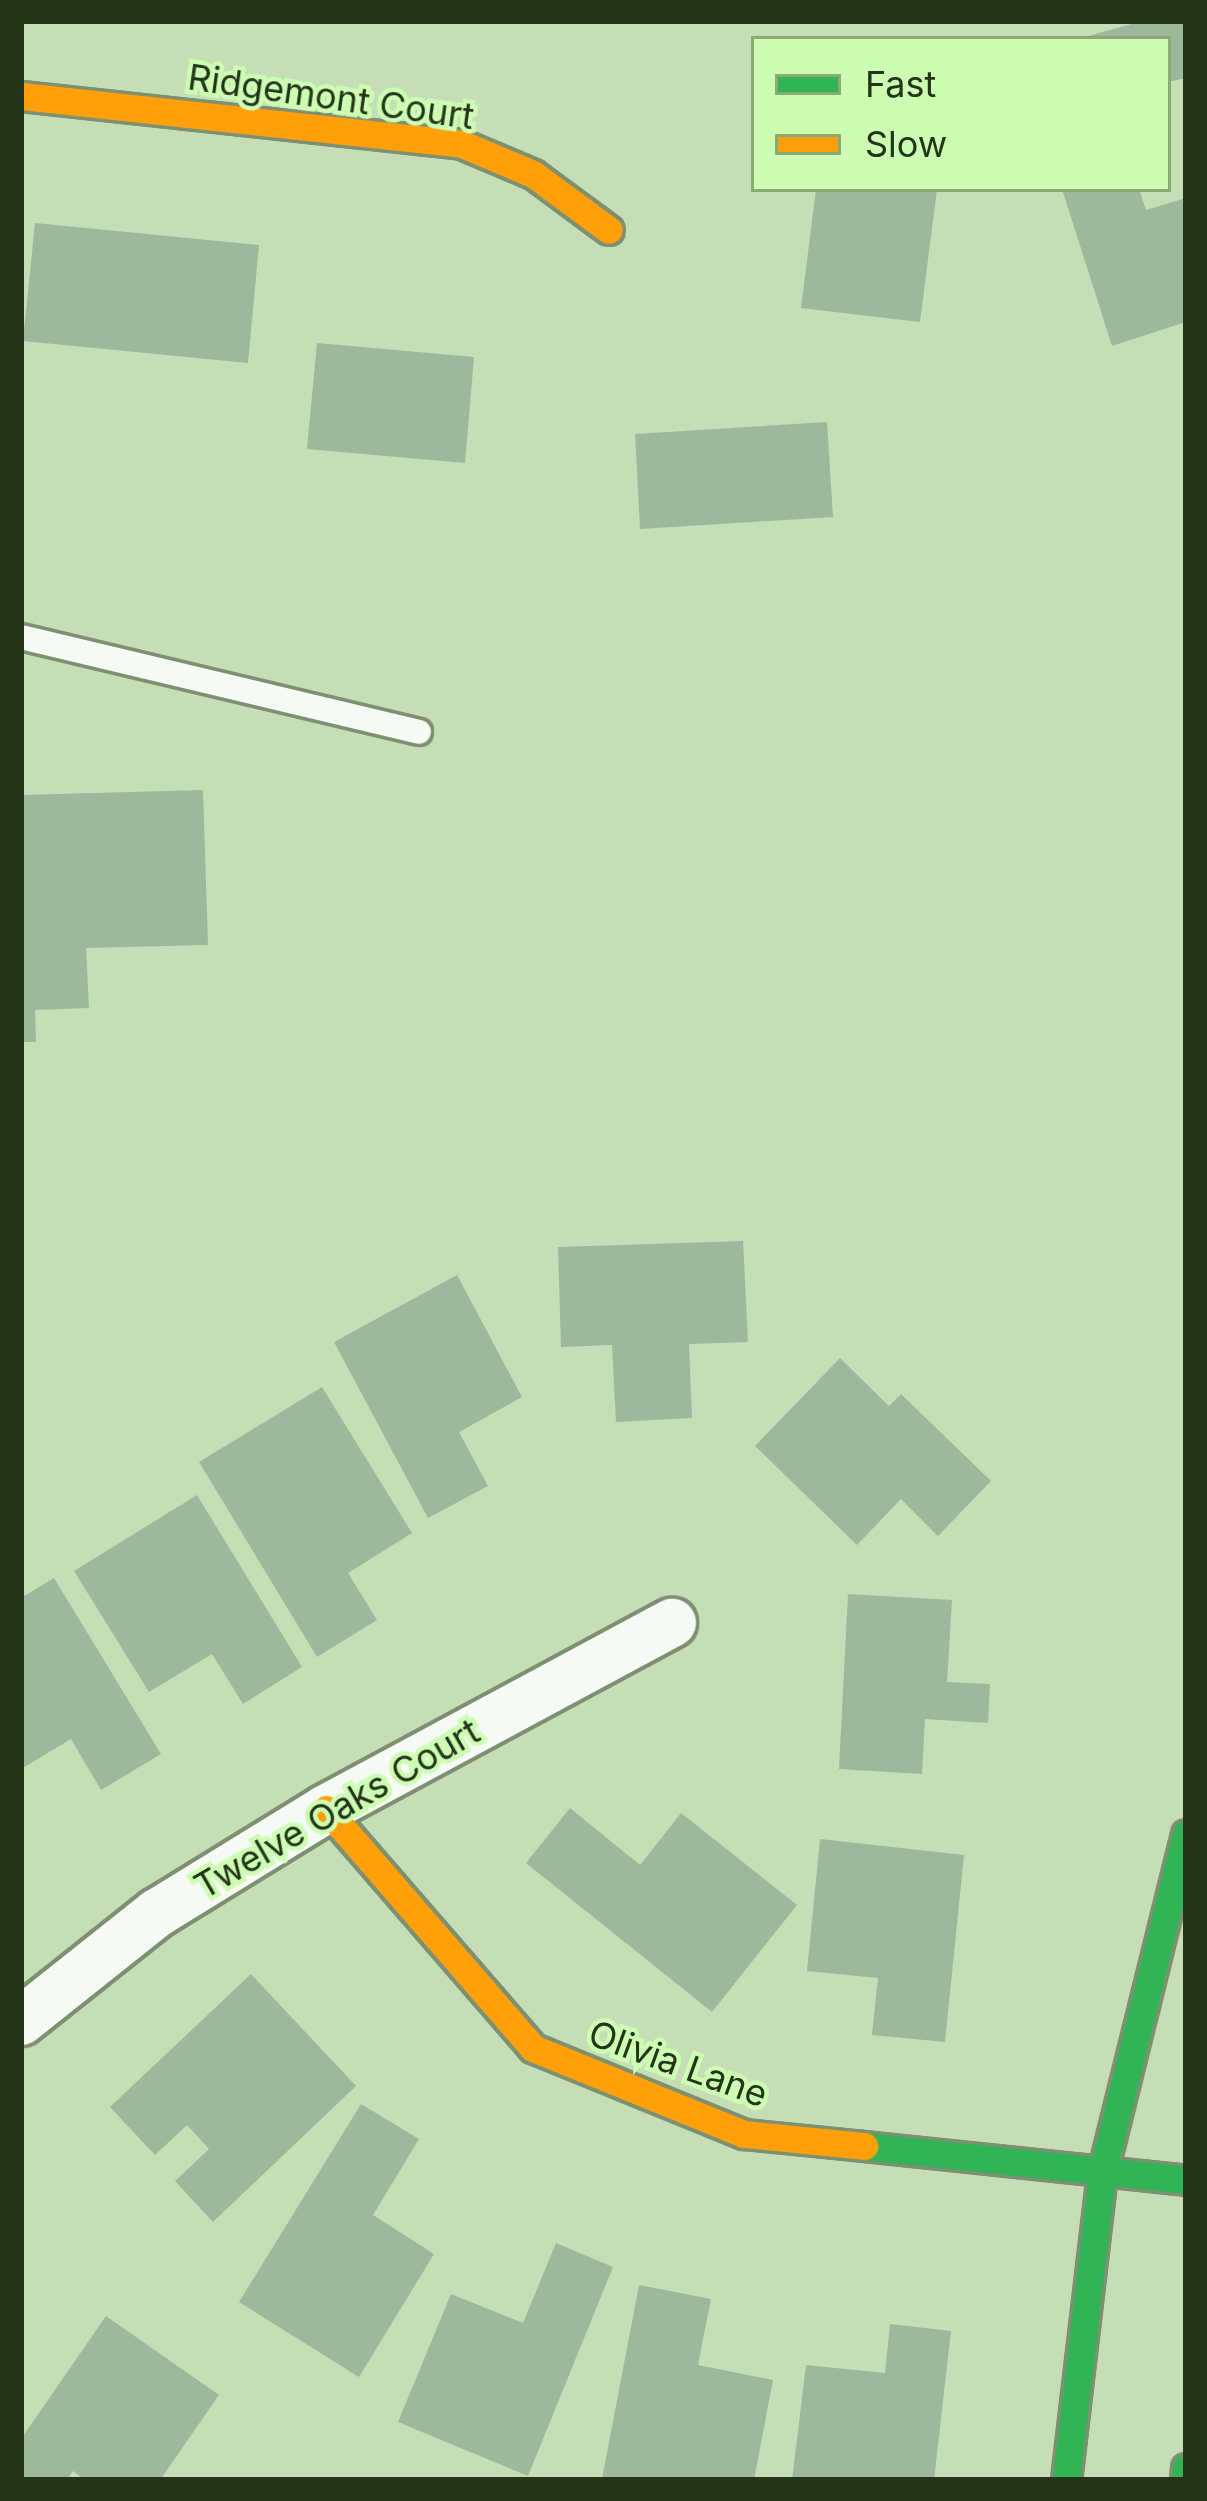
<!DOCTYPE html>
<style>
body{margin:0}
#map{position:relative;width:1207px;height:2501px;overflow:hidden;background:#c5deb6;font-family:Inter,sans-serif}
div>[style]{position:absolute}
.building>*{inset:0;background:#9eb89d}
.roads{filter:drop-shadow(3px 0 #7d9071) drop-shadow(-3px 0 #7d9071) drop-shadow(0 3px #7d9071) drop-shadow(0 -3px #7d9071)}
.lane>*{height:24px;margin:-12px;padding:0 12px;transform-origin:12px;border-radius:12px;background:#f6faf4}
.street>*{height:48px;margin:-24px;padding:0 24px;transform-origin:24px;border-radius:24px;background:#f6faf4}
.fast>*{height:27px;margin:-13.5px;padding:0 13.5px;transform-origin:13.5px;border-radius:13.5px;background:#30b455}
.slow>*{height:27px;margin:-13.5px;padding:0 13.5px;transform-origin:13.5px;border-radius:13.5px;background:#ff9f0a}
span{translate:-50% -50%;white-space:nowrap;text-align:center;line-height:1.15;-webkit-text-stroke:9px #cdfcb3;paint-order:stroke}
.street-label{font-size:36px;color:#233418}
.frame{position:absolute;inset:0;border:24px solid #233418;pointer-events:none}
.legend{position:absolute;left:751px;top:36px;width:420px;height:156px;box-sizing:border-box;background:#cdfcb3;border:3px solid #89ac75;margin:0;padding:15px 21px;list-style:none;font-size:36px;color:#233418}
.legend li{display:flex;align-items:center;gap:24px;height:60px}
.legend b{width:60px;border:3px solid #89ac75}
</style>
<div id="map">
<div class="building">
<i style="clip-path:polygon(1142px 21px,1186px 21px,1186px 78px,1168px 82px,1168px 39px,1078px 39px)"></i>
<i style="clip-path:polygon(816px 189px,937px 189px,920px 322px,801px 308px)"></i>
<i style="clip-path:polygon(1062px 189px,1139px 189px,1146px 210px,1186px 198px,1186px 322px,1112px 346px)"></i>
<i style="clip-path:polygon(35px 223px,259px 245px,248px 363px,23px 341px)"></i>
<i style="clip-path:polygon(317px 343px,474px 357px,465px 463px,307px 449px)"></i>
<i style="clip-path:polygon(827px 422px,833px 517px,640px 529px,635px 434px)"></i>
<i style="clip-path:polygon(203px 790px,208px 945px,86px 948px,89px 1008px,35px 1010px,36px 1042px,21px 1042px,21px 795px)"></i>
<i style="clip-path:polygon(743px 1241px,748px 1342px,689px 1344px,692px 1418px,616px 1422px,612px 1345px,561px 1347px,558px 1247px)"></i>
<i style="clip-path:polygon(457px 1275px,522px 1397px,459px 1432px,488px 1486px,428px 1518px,334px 1342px)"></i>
<i style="clip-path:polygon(840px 1358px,889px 1406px,901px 1394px,991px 1481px,938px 1536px,901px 1499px,857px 1545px,755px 1446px)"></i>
<i style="clip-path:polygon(322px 1387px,412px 1533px,348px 1573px,377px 1620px,317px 1657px,199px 1462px)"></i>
<i style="clip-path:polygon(197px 1495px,302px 1667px,243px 1704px,212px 1654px,149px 1692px,74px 1571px)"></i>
<i style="clip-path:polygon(54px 1578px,161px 1754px,101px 1790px,71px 1739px,21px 1769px,21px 1598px)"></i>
<i style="clip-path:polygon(848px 1594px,952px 1600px,947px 1682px,990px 1684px,988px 1723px,925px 1719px,922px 1774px,839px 1769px)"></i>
<i style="clip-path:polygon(570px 1808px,640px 1865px,681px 1813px,797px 1905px,712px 2012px,526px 1863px)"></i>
<i style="clip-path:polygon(820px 1839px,964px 1855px,945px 2042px,872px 2035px,878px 1978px,807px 1971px)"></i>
<i style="clip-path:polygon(251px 1974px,356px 2086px,213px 2222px,175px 2181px,209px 2149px,187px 2125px,155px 2155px,110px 2107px)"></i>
<i style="clip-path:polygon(361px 2104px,419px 2139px,373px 2215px,434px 2254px,359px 2377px,239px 2302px)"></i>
<i style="clip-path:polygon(556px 2243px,613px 2267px,528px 2476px,398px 2422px,451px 2294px,523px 2323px)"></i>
<i style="clip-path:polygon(639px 2285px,711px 2299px,698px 2365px,773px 2380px,754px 2480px,602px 2479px)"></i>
<i style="clip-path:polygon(106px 2316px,219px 2395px,160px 2480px,85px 2480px,73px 2471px,67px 2480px,21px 2480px,21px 2439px)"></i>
<i style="clip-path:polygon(890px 2324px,951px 2331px,934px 2480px,792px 2480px,806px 2365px,885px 2373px)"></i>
</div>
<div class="roads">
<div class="lane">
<i style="left:21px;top:637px;width:409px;rotate:13.4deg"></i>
</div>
<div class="street">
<i style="left:21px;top:2021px;width:174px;rotate:-38.5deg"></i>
<i style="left:157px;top:1913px;width:198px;rotate:-31.6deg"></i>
<i style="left:326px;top:1809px;width:393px;rotate:-28.3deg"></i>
</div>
<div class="fast">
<i style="left:864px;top:2146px;width:324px;rotate:6deg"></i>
<i style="left:1066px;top:2480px;width:308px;rotate:-83.3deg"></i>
<i style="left:1102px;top:2174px;width:350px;rotate:-76.1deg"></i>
<i style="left:1185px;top:2480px;width:12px;rotate:-85deg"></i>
</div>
<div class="slow">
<i style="left:21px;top:96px;width:444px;rotate:6.2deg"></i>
<i style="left:462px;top:144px;width:77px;rotate:22.9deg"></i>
<i style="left:533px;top:174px;width:94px;rotate:36.4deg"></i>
<i style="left:326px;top:1809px;width:316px;rotate:49.1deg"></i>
<i style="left:533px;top:2048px;width:228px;rotate:22.2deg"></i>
<i style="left:744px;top:2134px;width:121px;rotate:5.7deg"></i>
</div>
</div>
<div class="street-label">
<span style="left:331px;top:97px;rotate:8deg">Ridgemont Court</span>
<span style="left:337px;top:1809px;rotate:-30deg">Twelve Oaks Court</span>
<span style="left:678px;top:2064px;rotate:20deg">Olivia Lane</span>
</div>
<div class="frame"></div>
<ul class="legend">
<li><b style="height:15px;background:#30b455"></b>Fast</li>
<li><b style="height:15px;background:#ff9f0a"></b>Slow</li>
</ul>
</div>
